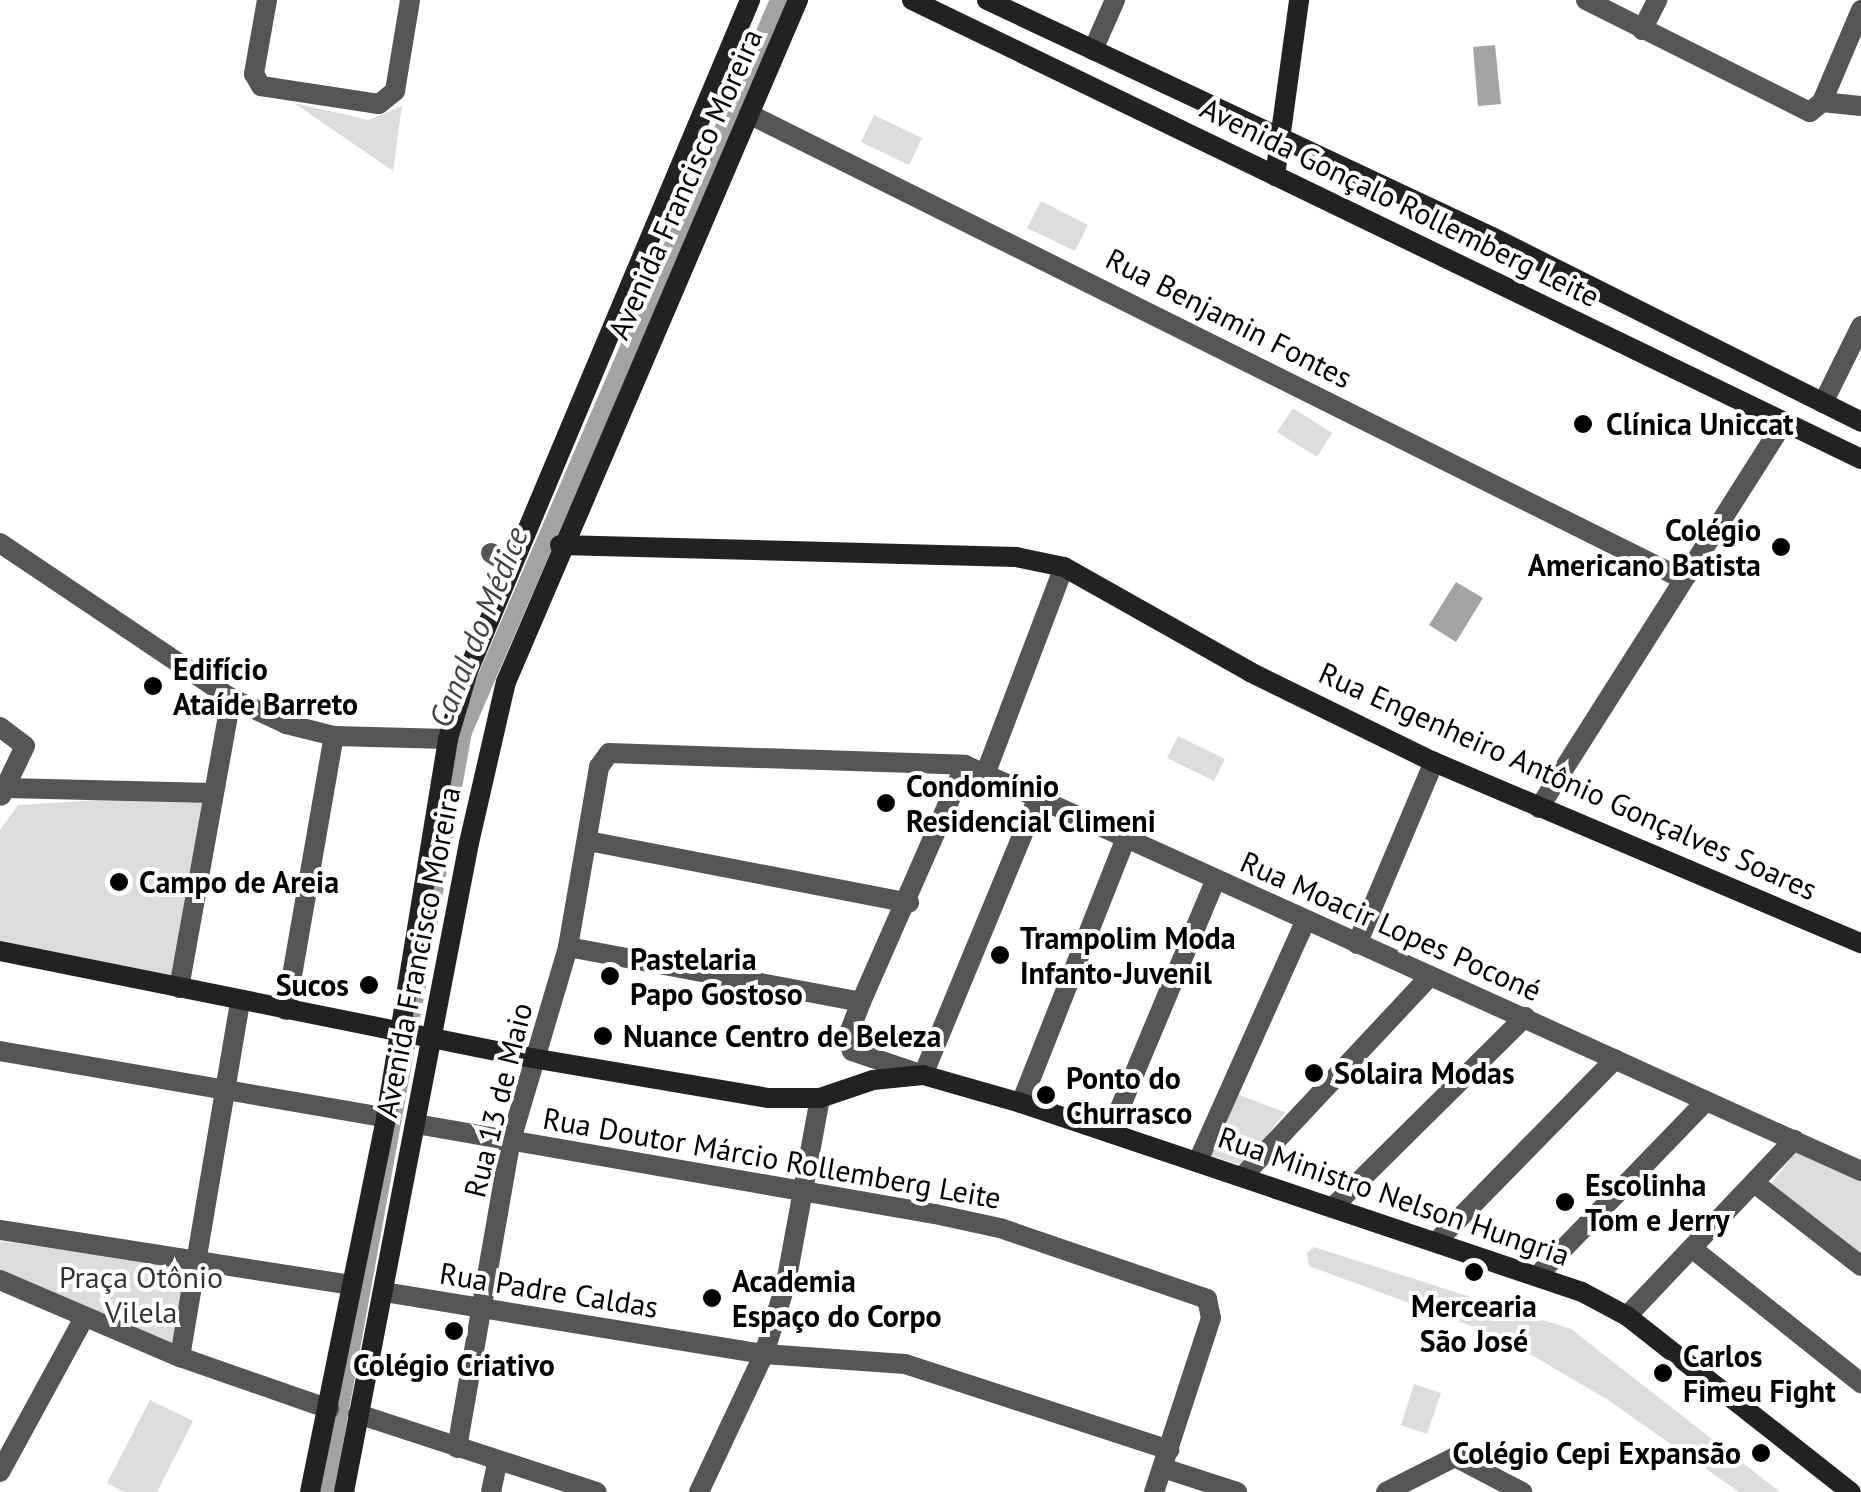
<!DOCTYPE html>
<meta charset="utf-8">
<style>
body{margin:0}
#map{position:relative;width:1861px;height:1492px;overflow:hidden;background:#fff;font-family:"PT Sans",sans-serif}
div>[style]{position:absolute}
.green>*{inset:0;background:#dcdcdc}
.water>*{inset:0;background:#a3a3a3}
.canal>*{height:18px;margin:-9px;padding:0 9px;transform-origin:9px;border-radius:9px;background:#a3a3a3}
.street>*{height:20px;margin:-10px;padding:0 10px;transform-origin:10px;border-radius:10px;background:#555}
.secondary>*{height:20px;margin:-10px;padding:0 10px;transform-origin:10px;border-radius:10px;background:#222}
.dots>*{width:28px;height:28px;translate:-50% -50%;box-sizing:border-box;border:5px solid #fff;border-radius:50%}
span{translate:-50% -50%;white-space:nowrap;text-align:center;line-height:1.15;-webkit-text-stroke:8px #fff;paint-order:stroke}
.street-label{font-size:30px;color:#000}
.poi-label{font-size:30px;color:#000;font-weight:700}
.left{translate:0 -50%;text-align:left}
.right{translate:-100% -50%;text-align:right}
.park-label{font-size:30px;color:#333}
.water-label{font-size:32px;color:#444;font-style:italic}
</style>
<div id="map">
<div class="green">
<i style="clip-path:polygon(294px 103px,369px 120px,402px 106px,393px 171px)"></i>
<i style="clip-path:polygon(874px 115px,922px 138px,909px 165px,861px 142px)"></i>
<i style="clip-path:polygon(1041px 201px,1088px 225px,1075px 251px,1027px 228px)"></i>
<i style="clip-path:polygon(1293px 408px,1332px 433px,1317px 457px,1277px 432px)"></i>
<i style="clip-path:polygon(1178px 736px,1225px 759px,1214px 781px,1167px 758px)"></i>
<i style="clip-path:polygon(213px 793px,175px 976px,0 941px,0 830px,18px 805px)"></i>
<i style="clip-path:polygon(1234px 1093px,1285px 1112px,1244px 1166px,1208px 1155px)"></i>
<i style="clip-path:polygon(1799px 1147px,1861px 1176px,1861px 1255px,1769px 1187px)"></i>
<i style="clip-path:polygon(0 1241px,186px 1267px,172px 1345px,0 1270px)"></i>
<i style="clip-path:polygon(1314px 1247px,1571px 1329px,1780px 1492px,1739px 1492px,1608px 1400px,1501px 1337px,1309px 1266px,1307px 1253px)"></i>
<i style="clip-path:polygon(1414px 1384px,1441px 1393px,1427px 1434px,1401px 1425px)"></i>
<i style="clip-path:polygon(150px 1400px,193px 1421px,157px 1492px,124px 1492px,107px 1483px)"></i>
</div>
<div class="water">
<i style="clip-path:polygon(1495px 45px,1501px 104px,1478px 106px,1473px 47px)"></i>
<i style="clip-path:polygon(1456px 582px,1483px 598px,1456px 642px,1429px 625px)"></i>
</div>
<div class="canal">
<i style="left:325px;top:1492px;width:772px;rotate:-79.71deg"></i>
<i style="left:463px;top:732px;width:797px;rotate:-66.65deg"></i>
</div>
<div class="street">
<i style="left:267px;top:0;width:75px;rotate:100deg"></i>
<i style="left:254px;top:74px;width:14px;rotate:60deg"></i>
<i style="left:261px;top:86px;width:119px;rotate:8.7deg"></i>
<i style="left:379px;top:104px;width:21px;rotate:-39deg"></i>
<i style="left:395px;top:91px;width:92px;rotate:-80.6deg"></i>
<i style="left:1586px;top:0;width:250px;rotate:26.6deg"></i>
<i style="left:1810px;top:112px;width:16px;rotate:-40deg"></i>
<i style="left:1822px;top:102px;width:100px;rotate:-67deg"></i>
<i style="left:1642px;top:30px;width:34px;rotate:-63deg"></i>
<i style="left:1093px;top:50px;width:55px;rotate:-66.3deg"></i>
<i style="left:1822px;top:102px;width:39px;rotate:6deg"></i>
<i style="left:749px;top:114px;width:1041px;rotate:26.47deg"></i>
<i style="left:1823px;top:403px;width:86px;rotate:-63.7deg"></i>
<i style="left:0;top:543px;width:278px;rotate:33.9deg"></i>
<i style="left:231px;top:698px;width:61px;rotate:25.3deg"></i>
<i style="left:286px;top:724px;width:49px;rotate:14deg"></i>
<i style="left:334px;top:736px;width:114px;rotate:1.5deg"></i>
<i style="left:491px;top:553px;width:20px;rotate:33deg"></i>
<i style="left:0;top:727px;width:31px;rotate:37deg"></i>
<i style="left:25px;top:746px;width:55px;rotate:115.6deg"></i>
<i style="left:965px;top:765px;width:259px;rotate:113.7deg"></i>
<i style="left:861px;top:1002px;width:40px;rotate:111deg"></i>
<i style="left:847px;top:1039px;width:13px;rotate:67deg"></i>
<i style="left:852px;top:1051px;width:75px;rotate:18.7deg"></i>
<i style="left:923px;top:1075px;width:300px;rotate:-67.5deg"></i>
<i style="left:986px;top:772px;width:219px;rotate:-69.2deg"></i>
<i style="left:6px;top:788px;width:207px;rotate:1.4deg"></i>
<i style="left:1539px;top:808px;width:457px;rotate:-57.6deg"></i>
<i style="left:588px;top:841px;width:327px;rotate:10.9deg"></i>
<i style="left:1357px;top:944px;width:198px;rotate:-67.1deg"></i>
<i style="left:568px;top:947px;width:298px;rotate:10.6deg"></i>
<i style="left:179px;top:988px;width:295px;rotate:-79.8deg"></i>
<i style="left:286px;top:1010px;width:278px;rotate:-80.1deg"></i>
<i style="left:0;top:1051px;width:392px;rotate:9.8deg"></i>
<i style="left:1021px;top:1103px;width:283px;rotate:-68.4deg"></i>
<i style="left:416px;top:1124px;width:527px;rotate:9.84deg"></i>
<i style="left:935px;top:1214px;width:66px;rotate:12.2deg"></i>
<i style="left:1000px;top:1228px;width:219px;rotate:18.9deg"></i>
<i style="left:1207px;top:1299px;width:19px;rotate:78deg"></i>
<i style="left:1211px;top:1318px;width:183px;rotate:108.1deg"></i>
<i style="left:1110px;top:1132px;width:272px;rotate:-67.3deg"></i>
<i style="left:1198px;top:1161px;width:262px;rotate:-65.9deg"></i>
<i style="left:1243px;top:1176px;width:274px;rotate:-46.9deg"></i>
<i style="left:1757px;top:1185px;width:132px;rotate:37.9deg"></i>
<i style="left:1334px;top:1206px;width:269px;rotate:-44.7deg"></i>
<i style="left:0;top:1230px;width:355px;rotate:8.9deg"></i>
<i style="left:1438px;top:1240px;width:253px;rotate:-45.6deg"></i>
<i style="left:1693px;top:1249px;width:215px;rotate:38.6deg"></i>
<i style="left:1540px;top:1273px;width:239px;rotate:-46deg"></i>
<i style="left:0;top:1280px;width:196px;rotate:23.2deg"></i>
<i style="left:180px;top:1357px;width:158px;rotate:19.2deg"></i>
<i style="left:384px;top:1292px;width:385px;rotate:9.3deg"></i>
<i style="left:764px;top:1354px;width:141px;rotate:4.1deg"></i>
<i style="left:905px;top:1364px;width:278px;rotate:18deg"></i>
<i style="left:1627px;top:1316px;width:243px;rotate:-46.5deg"></i>
<i style="left:180px;top:1357px;width:361px;rotate:-80.4deg"></i>
<i style="left:358px;top:1414px;width:251px;rotate:18.1deg"></i>
<i style="left:457px;top:1448px;width:313px;rotate:-80.1deg"></i>
<i style="left:511px;top:1140px;width:201px;rotate:-73.5deg"></i>
<i style="left:568px;top:947px;width:183px;rotate:-80.2deg"></i>
<i style="left:599px;top:767px;width:17px;rotate:-54deg"></i>
<i style="left:609px;top:753px;width:356px;rotate:1.9deg"></i>
<i style="left:965px;top:765px;width:984px;rotate:24.38deg"></i>
<i style="left:1163px;top:1468px;width:78px;rotate:18deg"></i>
<i style="left:0;top:1472px;width:175px;rotate:-61.4deg"></i>
<i style="left:491px;top:1492px;width:30px;rotate:-78deg"></i>
<i style="left:699px;top:1492px;width:153px;rotate:-64.8deg"></i>
<i style="left:764px;top:1354px;width:74px;rotate:-72.8deg"></i>
<i style="left:786px;top:1283px;width:188px;rotate:-79.6deg"></i>
<i style="left:1386px;top:1492px;width:77px;rotate:-26.9deg"></i>
<i style="left:1455px;top:1457px;width:76px;rotate:27.6deg"></i>
</div>
<div class="secondary">
<i style="left:912px;top:0;width:1054px;rotate:25.81deg"></i>
<i style="left:987px;top:0;width:558px;rotate:25.14deg"></i>
<i style="left:1492px;top:237px;width:413px;rotate:26.6deg"></i>
<i style="left:1275px;top:176px;width:178px;rotate:-82.2deg"></i>
<i style="left:560px;top:545px;width:456px;rotate:1.5deg"></i>
<i style="left:1016px;top:557px;width:49px;rotate:11.8deg"></i>
<i style="left:1064px;top:567px;width:214px;rotate:29.4deg"></i>
<i style="left:1250px;top:672px;width:205px;rotate:26.1deg"></i>
<i style="left:1434px;top:762px;width:464px;rotate:23deg"></i>
<i style="left:0;top:951px;width:537px;rotate:11.39deg"></i>
<i style="left:526px;top:1057px;width:246px;rotate:9.6deg"></i>
<i style="left:769px;top:1098px;width:51px"></i>
<i style="left:820px;top:1098px;width:56px;rotate:-18.8deg"></i>
<i style="left:873px;top:1080px;width:50px;rotate:-5.7deg"></i>
<i style="left:923px;top:1075px;width:102px;rotate:15.9deg"></i>
<i style="left:1021px;top:1103px;width:592px;rotate:18.62deg"></i>
<i style="left:1582px;top:1292px;width:51px;rotate:28.1deg"></i>
<i style="left:1627px;top:1316px;width:285px;rotate:38.2deg"></i>
<i style="left:310px;top:1492px;width:382px;rotate:-78.5deg"></i>
<i style="left:386px;top:1118px;width:384px;rotate:-80.7deg"></i>
<i style="left:448px;top:739px;width:71px;rotate:-73.6deg"></i>
<i style="left:468px;top:671px;width:728px;rotate:-67.2deg"></i>
<i style="left:344px;top:1492px;width:661px;rotate:-79.1deg"></i>
<i style="left:469px;top:843px;width:165px;rotate:-77.1deg"></i>
<i style="left:506px;top:682px;width:742px;rotate:-66.82deg"></i>
</div>
<div class="dots">
<i style="left:1583px;top:424px;background:#000"></i>
<i style="left:1781px;top:547px;background:#000"></i>
<i style="left:153px;top:686px;background:#000"></i>
<i style="left:886px;top:803px;background:#000"></i>
<i style="left:119px;top:882px;background:#000"></i>
<i style="left:1000px;top:955px;background:#000"></i>
<i style="left:610px;top:976px;background:#000"></i>
<i style="left:369px;top:985px;background:#000"></i>
<i style="left:603px;top:1036px;background:#000"></i>
<i style="left:1314px;top:1073px;background:#000"></i>
<i style="left:1046px;top:1095px;background:#000"></i>
<i style="left:1565px;top:1202px;background:#000"></i>
<i style="left:1474px;top:1272px;background:#000"></i>
<i style="left:712px;top:1298px;background:#000"></i>
<i style="left:454px;top:1331px;background:#000"></i>
<i style="left:1663px;top:1373px;background:#000"></i>
<i style="left:1761px;top:1453px;background:#000"></i>
</div>
<div class="street-label">
<span style="left:685px;top:184px;rotate:-66deg">Avenida Francisco Moreira</span>
<span style="left:1400px;top:202px;rotate:26deg">Avenida Gonçalo Rollemberg Leite</span>
<span style="left:1229px;top:318px;rotate:27deg">Rua Benjamin Fontes</span>
<span style="left:1568px;top:781px;rotate:24deg">Rua Engenheiro Antônio Gonçalves Soares</span>
<span style="left:1391px;top:926px;rotate:24deg">Rua Moacir Lopes Poconé</span>
<span style="left:418px;top:952px;rotate:-79deg">Avenida Francisco Moreira</span>
<span style="left:498px;top:1100px;rotate:-76deg">Rua 13 de Maio</span>
<span style="left:772px;top:1158px;rotate:10deg">Rua Doutor Márcio Rollemberg Leite</span>
<span style="left:1394px;top:1196px;rotate:19deg">Rua Ministro Nelson Hungria</span>
<span style="left:549px;top:1290px;rotate:9deg">Rua Padre Caldas</span>
</div>
<div class="poi-label">
<span class="left" style="left:1606px;top:424px">Clínica Uniccat</span>
<span class="right" style="left:1761px;top:547px">Colégio<br>Americano Batista</span>
<span class="left" style="left:173px;top:686px">Edifício<br>Ataíde Barreto</span>
<span class="left" style="left:906px;top:803px">Condomínio<br>Residencial Climeni</span>
<span class="left" style="left:139px;top:882px">Campo de Areia</span>
<span class="left" style="left:1020px;top:955px">Trampolim Moda<br>Infanto-Juvenil</span>
<span class="left" style="left:630px;top:976px">Pastelaria<br>Papo Gostoso</span>
<span class="right" style="left:349px;top:985px">Sucos</span>
<span class="left" style="left:623px;top:1036px">Nuance Centro de Beleza</span>
<span class="left" style="left:1334px;top:1073px">Solaira Modas</span>
<span class="left" style="left:1066px;top:1095px">Ponto do<br>Churrasco</span>
<span class="left" style="left:1585px;top:1202px">Escolinha<br>Tom e Jerry</span>
<span class="left" style="left:732px;top:1298px">Academia<br>Espaço do Corpo</span>
<span style="left:1474px;top:1323px">Mercearia<br>São José</span>
<span class="left" style="left:1683px;top:1373px">Carlos<br>Fimeu Fight</span>
<span style="left:454px;top:1365px">Colégio Criativo</span>
<span class="right" style="left:1741px;top:1453px">Colégio Cepi Expansão</span>
</div>
<div class="park-label">
<span style="left:141px;top:1294px">Praça Otônio<br>Vilela</span>
</div>
<div class="water-label">
<span style="left:478px;top:627px;rotate:-68deg">Canal do Médice</span>
</div>
</div>
